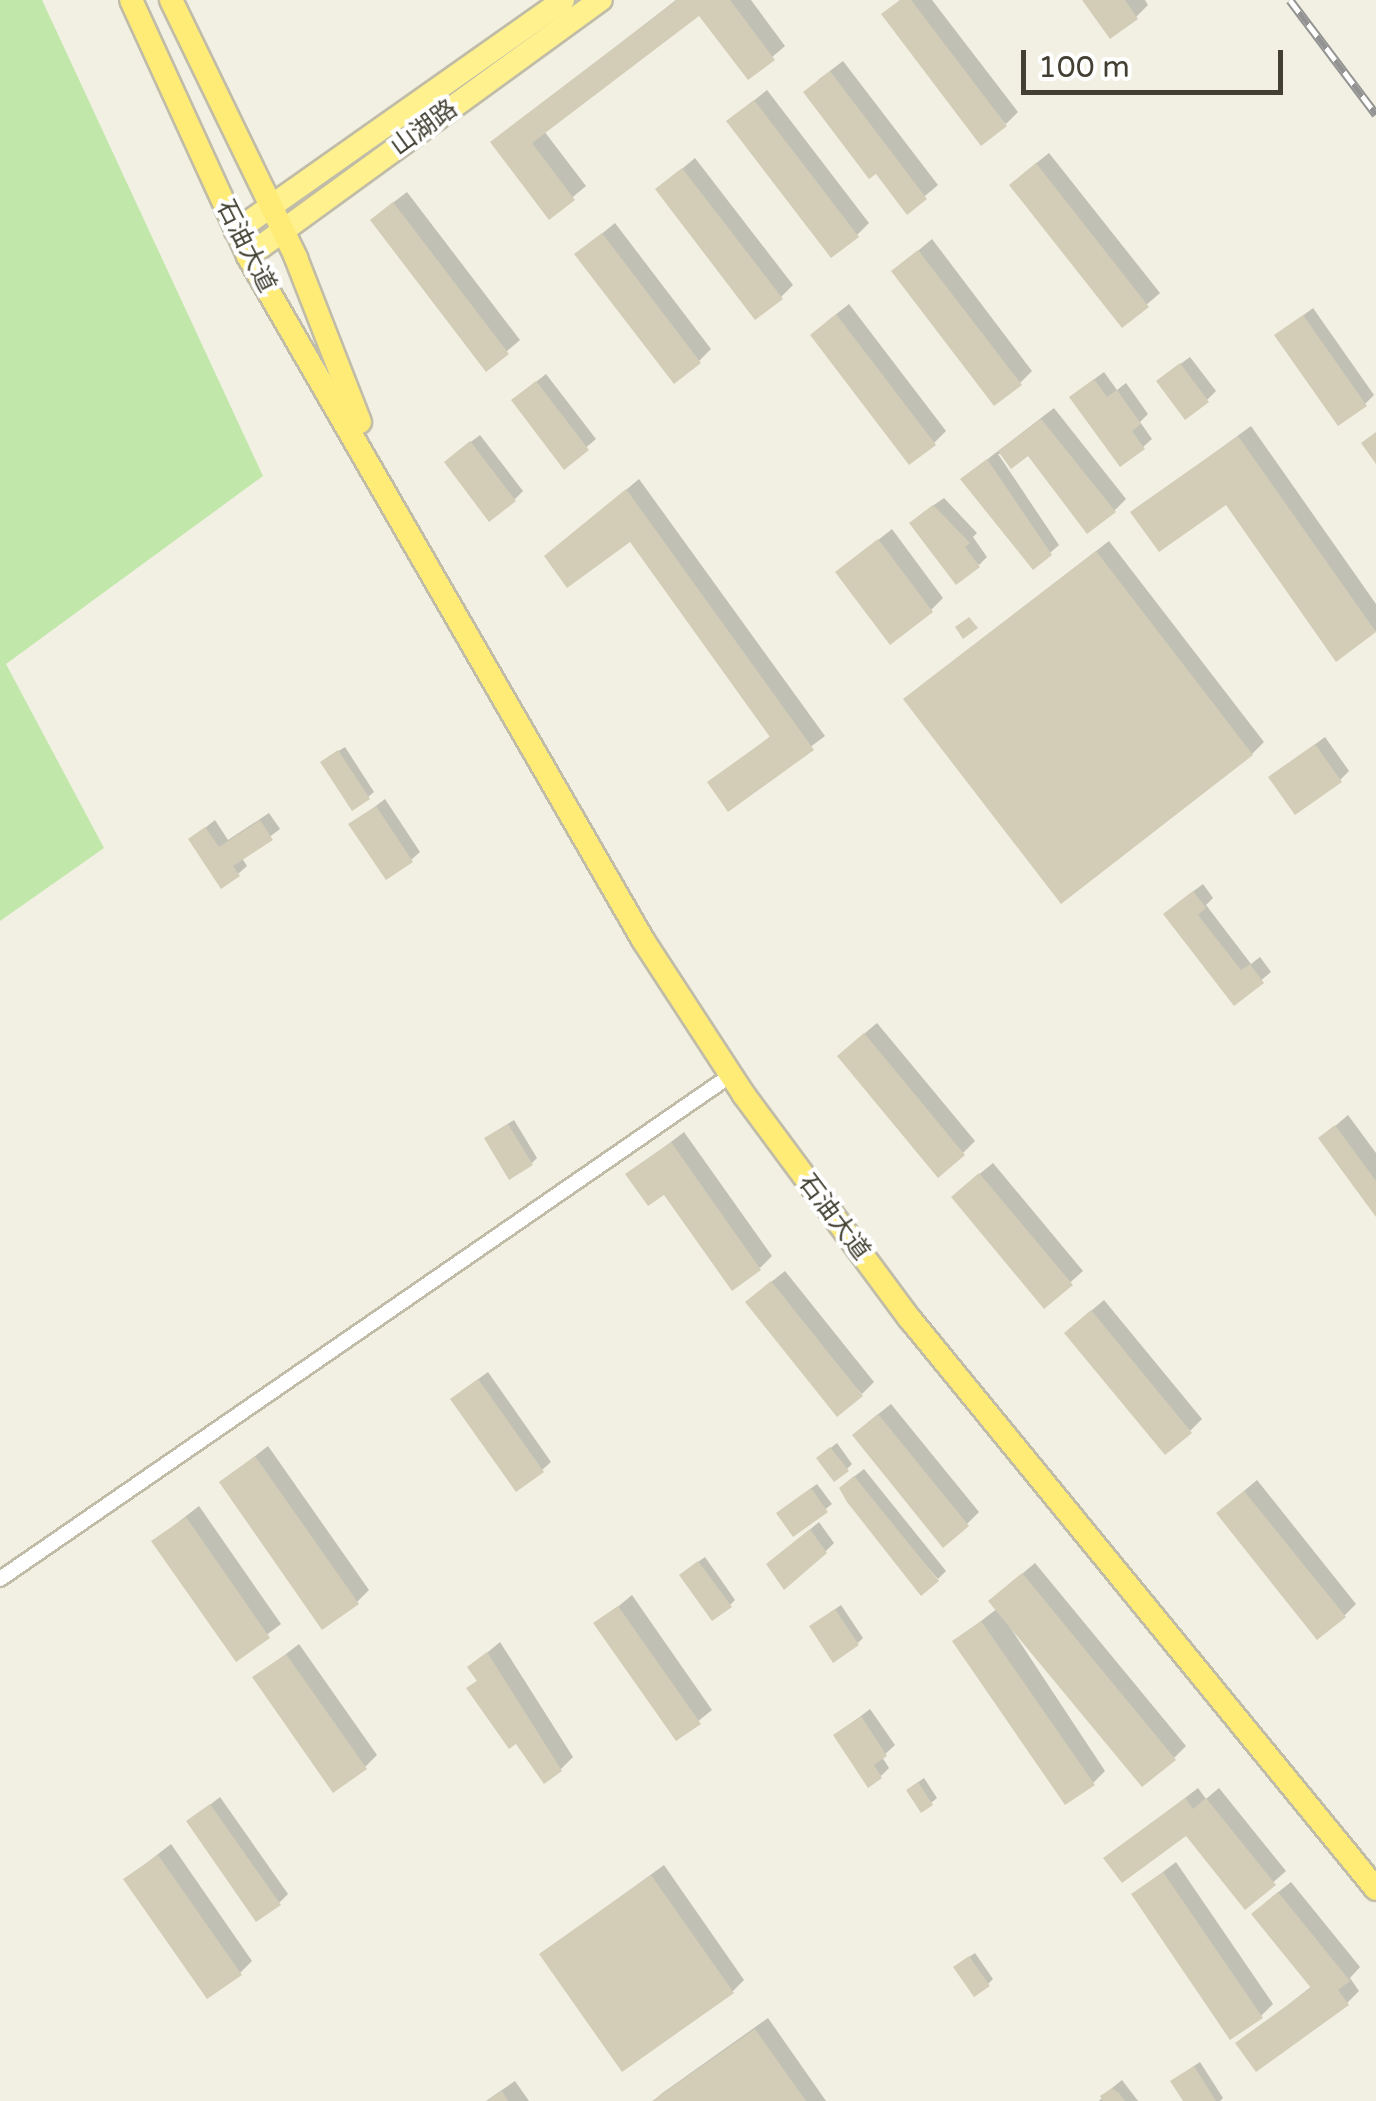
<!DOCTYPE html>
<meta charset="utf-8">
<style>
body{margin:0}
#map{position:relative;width:1376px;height:2101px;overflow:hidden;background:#f2f0e3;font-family:"Varela Round","Noto Sans SC",sans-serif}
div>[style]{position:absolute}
.green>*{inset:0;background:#c1e7aa}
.shadow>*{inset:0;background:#0003}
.building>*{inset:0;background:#d3cdb8}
.roads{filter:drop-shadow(2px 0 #c0bca8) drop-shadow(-2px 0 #c0bca8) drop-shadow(0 2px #c0bca8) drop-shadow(0 -2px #c0bca8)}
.minor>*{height:14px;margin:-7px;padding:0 7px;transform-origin:7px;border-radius:7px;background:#fff}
.primary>*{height:22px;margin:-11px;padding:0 11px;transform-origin:11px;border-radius:11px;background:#fff28e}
.trunk>*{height:22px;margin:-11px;padding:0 11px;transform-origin:11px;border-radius:11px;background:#ffec77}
.rail>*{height:9px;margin-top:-4.5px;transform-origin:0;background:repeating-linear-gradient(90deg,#fff 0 15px,#939393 0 30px);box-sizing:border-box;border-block:2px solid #939393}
span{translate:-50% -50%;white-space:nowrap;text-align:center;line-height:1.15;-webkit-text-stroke:8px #fff;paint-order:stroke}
.street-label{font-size:25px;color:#434033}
.scale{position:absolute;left:1021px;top:50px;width:262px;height:45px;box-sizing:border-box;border:5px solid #434033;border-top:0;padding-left:12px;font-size:30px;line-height:35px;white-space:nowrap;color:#434033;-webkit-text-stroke:8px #fff;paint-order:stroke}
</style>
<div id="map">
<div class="green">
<i style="clip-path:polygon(0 0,42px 0,263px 476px,6px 664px,104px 848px,0 921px)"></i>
</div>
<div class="shadow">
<i style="clip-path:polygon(676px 0,751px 0,785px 46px,749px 77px,700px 12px,544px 131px,586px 186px,550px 216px,493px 142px)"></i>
<i style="clip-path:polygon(932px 0,1018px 112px,1006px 124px,884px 15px,900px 0)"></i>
<i style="clip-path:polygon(1086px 0,1145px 0,1148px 5px,1136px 17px)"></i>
<i style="clip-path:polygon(843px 61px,938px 185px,907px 211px,818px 80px)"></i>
<i style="clip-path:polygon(767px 90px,869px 223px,857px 235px,742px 110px)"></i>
<i style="clip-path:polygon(1049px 153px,1160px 293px,1123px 325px,1024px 173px)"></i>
<i style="clip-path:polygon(695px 158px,793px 285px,781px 297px,658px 189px)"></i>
<i style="clip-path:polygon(407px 192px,520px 340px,487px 368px,386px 208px)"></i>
<i style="clip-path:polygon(615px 223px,711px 349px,699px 361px,577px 254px)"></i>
<i style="clip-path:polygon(932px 239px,1032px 371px,1020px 383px,894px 271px)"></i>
<i style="clip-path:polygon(849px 304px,946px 431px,934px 443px,825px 323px)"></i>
<i style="clip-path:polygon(1313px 308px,1374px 395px,1365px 404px,1277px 335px)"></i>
<i style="clip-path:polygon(1190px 357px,1216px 391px,1207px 400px,1168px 373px)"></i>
<i style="clip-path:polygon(1104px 372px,1117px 390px,1126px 383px,1148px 414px,1140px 422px,1152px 439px,1143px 447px,1081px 389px)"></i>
<i style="clip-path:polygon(546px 374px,596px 439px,564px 466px,523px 392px)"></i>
<i style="clip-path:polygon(1054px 408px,1126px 499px,1114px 511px,1029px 453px,998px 454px,1059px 545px,1050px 553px,972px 471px)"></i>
<i style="clip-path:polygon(1251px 426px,1376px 604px,1376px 631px,1337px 659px,1227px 502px,1134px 512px)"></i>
<i style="clip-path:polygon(480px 435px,523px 491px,514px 500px,456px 453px)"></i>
<i style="clip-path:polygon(639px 479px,825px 736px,729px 808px,710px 783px,772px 735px,631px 539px,560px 545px)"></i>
<i style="clip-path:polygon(944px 498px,977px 533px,973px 537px,987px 557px,979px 565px,921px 514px)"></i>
<i style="clip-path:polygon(892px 529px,943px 598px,931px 610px,838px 572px)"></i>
<i style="clip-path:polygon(1109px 541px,1264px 742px,1252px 754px,919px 687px)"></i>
<i style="clip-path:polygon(1325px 737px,1349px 771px,1340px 780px,1271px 777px)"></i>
<i style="clip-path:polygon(345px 747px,374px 792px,368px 797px,329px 757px)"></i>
<i style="clip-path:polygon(385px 799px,420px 852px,411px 860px,352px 824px)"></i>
<i style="clip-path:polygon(269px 813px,280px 829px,242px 858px,247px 866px,238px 874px,191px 839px,215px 820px,228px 840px)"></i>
<i style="clip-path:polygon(1203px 884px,1213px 898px,1206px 905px,1251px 964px,1260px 957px,1271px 972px,1234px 1003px,1175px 905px)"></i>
<i style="clip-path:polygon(877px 1023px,975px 1141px,963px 1153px,852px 1044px)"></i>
<i style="clip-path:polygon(1348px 1115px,1376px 1153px,1376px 1213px,1321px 1138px)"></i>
<i style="clip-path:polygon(514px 1120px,537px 1158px,532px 1163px,493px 1133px)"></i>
<i style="clip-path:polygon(684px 1132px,772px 1256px,760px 1268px,665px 1192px,629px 1174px)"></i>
<i style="clip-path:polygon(993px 1163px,1083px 1271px,1045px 1305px,966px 1185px)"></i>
<i style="clip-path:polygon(785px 1271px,874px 1382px,862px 1394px,761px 1290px)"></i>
<i style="clip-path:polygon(1104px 1300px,1202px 1419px,1190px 1431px,1079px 1321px)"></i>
<i style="clip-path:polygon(488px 1372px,551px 1462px,542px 1470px,462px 1391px)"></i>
<i style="clip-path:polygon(891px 1404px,979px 1512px,967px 1524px,867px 1423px)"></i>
<i style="clip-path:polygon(837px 1443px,852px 1464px,847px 1469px,824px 1453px)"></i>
<i style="clip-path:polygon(268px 1446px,369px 1590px,357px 1602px,222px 1482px)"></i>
<i style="clip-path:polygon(864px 1469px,946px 1571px,938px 1579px,851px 1479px)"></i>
<i style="clip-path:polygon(1257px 1480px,1356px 1604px,1344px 1616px,1232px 1501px)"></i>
<i style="clip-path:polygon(817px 1484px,832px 1504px,793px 1534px,784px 1508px)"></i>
<i style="clip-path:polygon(199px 1506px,281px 1624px,236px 1658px,154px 1541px)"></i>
<i style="clip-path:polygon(819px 1522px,834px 1543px,825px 1552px,778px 1556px)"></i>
<i style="clip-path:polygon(705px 1557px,735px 1600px,730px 1605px,687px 1570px)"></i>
<i style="clip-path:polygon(1035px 1563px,1186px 1746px,1174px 1758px,998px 1609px,1105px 1771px,1093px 1783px,955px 1641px,998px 1608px,1004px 1589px)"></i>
<i style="clip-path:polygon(632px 1595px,712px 1710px,677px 1738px,597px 1624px)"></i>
<i style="clip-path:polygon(841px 1605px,863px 1638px,858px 1643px,818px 1621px)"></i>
<i style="clip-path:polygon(500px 1642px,573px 1757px,561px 1769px,516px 1741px,469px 1688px,479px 1679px,470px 1667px)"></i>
<i style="clip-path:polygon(299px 1644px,377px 1755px,365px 1767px,255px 1678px)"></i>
<i style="clip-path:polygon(870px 1709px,895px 1745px,882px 1757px,889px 1768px,881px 1776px,836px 1735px)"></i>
<i style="clip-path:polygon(924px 1778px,937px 1798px,931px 1803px,914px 1785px)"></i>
<i style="clip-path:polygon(1198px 1788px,1206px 1799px,1219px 1788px,1286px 1871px,1246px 1906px,1186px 1832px,1107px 1858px)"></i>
<i style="clip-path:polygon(220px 1797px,288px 1894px,279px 1903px,189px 1821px)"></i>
<i style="clip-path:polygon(171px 1844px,252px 1961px,240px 1973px,126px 1879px)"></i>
<i style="clip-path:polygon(1176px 1862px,1273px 2004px,1261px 2016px,1134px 1894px)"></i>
<i style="clip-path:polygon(664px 1865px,744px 1980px,732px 1992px,542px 1954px)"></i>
<i style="clip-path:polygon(1291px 1882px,1360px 1967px,1350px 1978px,1359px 1991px,1347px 2003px,1238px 2044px,1312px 1986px,1266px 1902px)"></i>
<i style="clip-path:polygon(975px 1953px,993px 1979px,988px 1984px,962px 1962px)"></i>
<i style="clip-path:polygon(768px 2018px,826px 2101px,654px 2101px,661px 2094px)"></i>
<i style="clip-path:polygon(1200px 2062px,1223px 2098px,1220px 2101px,1186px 2101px,1179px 2076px)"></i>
<i style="clip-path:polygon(1122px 2080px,1138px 2101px,1099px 2101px,1112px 2088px)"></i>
<i style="clip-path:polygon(515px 2081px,529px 2101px,486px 2101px)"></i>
</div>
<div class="building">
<i style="clip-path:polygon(677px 0,730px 0,775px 60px,748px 80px,699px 16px,532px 143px,575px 200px,549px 220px,490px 142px)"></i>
<i style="clip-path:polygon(900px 0,911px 0,1007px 126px,981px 146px,881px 14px)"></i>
<i style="clip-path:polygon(1082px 0,1125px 0,1138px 19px,1110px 39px)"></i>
<i style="clip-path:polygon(830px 71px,927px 199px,907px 215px,876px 174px,869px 179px,803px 92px)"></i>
<i style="clip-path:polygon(754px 100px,859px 237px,831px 258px,726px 121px)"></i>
<i style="clip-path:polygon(1036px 163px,1149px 307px,1122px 328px,1009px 185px)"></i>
<i style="clip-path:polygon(682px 168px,783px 299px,755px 320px,655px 189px)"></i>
<i style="clip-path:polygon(393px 202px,509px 354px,486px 372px,370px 220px)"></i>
<i style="clip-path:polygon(602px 233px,701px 363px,674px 384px,574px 254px)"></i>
<i style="clip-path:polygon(918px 250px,1022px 385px,994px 406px,891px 271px)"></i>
<i style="clip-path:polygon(836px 314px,936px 445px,909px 465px,810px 335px)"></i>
<i style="clip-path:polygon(1303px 315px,1367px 406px,1338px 426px,1274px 335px)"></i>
<i style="clip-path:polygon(1180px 363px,1209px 402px,1185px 420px,1156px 381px)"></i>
<i style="clip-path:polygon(1094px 379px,1107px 397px,1117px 390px,1141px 424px,1132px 431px,1145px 449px,1120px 467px,1069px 397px)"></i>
<i style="clip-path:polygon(536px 381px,589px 450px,564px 470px,511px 400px)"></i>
<i style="clip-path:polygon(1041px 419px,1116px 512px,1087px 534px,1028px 456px,1011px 469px,998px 451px)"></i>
<i style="clip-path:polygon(1376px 432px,1376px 464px,1361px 443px)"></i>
<i style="clip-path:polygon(1238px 436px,1376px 632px,1336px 662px,1226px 505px,1159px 552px,1130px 512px)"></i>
<i style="clip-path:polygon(470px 441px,516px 501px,489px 522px,444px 462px)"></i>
<i style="clip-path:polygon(987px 459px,1052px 555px,1033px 570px,960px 479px)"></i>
<i style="clip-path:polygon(626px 489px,814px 750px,728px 812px,707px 782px,770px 737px,630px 542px,567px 588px,544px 556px)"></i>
<i style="clip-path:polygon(933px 505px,970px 543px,965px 547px,980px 567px,956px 585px,909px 523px)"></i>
<i style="clip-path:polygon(878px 539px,933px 612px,890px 645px,835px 572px)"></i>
<i style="clip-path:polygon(1096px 551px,1253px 755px,1061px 904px,903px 699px)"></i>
<i style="clip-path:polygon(969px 617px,978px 628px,963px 639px,955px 627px)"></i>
<i style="clip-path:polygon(1315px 744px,1342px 782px,1295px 815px,1268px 777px)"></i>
<i style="clip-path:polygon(338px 750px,370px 799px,352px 811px,320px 762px)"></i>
<i style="clip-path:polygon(376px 806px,413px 862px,386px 880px,348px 824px)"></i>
<i style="clip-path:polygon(260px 820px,273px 840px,233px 866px,240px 876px,221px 889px,188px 839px,205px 827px,219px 847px)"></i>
<i style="clip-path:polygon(1193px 891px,1206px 908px,1198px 915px,1241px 970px,1250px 964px,1264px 983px,1234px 1006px,1163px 914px)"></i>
<i style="clip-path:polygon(864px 1033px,965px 1155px,938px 1178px,837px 1056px)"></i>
<i style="clip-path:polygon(508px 1124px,533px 1165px,509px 1180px,484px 1138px)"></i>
<i style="clip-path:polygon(1335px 1125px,1376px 1181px,1376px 1217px,1318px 1138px)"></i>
<i style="clip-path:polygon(671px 1142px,761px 1270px,732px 1291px,664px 1195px,648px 1206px,625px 1174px)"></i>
<i style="clip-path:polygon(979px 1173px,1073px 1285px,1044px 1309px,951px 1197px)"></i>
<i style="clip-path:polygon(771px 1281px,863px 1396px,837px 1417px,745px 1302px)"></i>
<i style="clip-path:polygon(1091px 1310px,1192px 1433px,1165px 1455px,1064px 1333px)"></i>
<i style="clip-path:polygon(478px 1379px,544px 1472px,516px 1492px,450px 1399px)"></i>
<i style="clip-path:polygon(878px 1414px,969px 1526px,943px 1548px,852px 1435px)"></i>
<i style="clip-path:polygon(830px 1447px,849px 1471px,834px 1482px,816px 1458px)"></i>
<i style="clip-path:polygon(255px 1456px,359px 1604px,322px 1630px,219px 1482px)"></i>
<i style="clip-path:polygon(854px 1476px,939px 1581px,921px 1596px,847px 1502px,839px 1488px)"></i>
<i style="clip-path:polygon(811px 1488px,828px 1512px,793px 1537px,776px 1513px)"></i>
<i style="clip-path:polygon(1244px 1491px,1346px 1617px,1317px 1640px,1216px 1513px)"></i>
<i style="clip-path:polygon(186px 1517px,270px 1638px,236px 1662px,151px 1541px)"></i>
<i style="clip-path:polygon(810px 1529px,827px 1553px,784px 1590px,766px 1564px)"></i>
<i style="clip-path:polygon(698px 1561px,732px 1607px,712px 1621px,679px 1575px)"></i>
<i style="clip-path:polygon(1022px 1573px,1176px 1760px,1142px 1787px,988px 1601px)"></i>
<i style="clip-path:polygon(618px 1606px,701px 1724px,676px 1741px,593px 1623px)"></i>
<i style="clip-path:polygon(835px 1609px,859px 1645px,833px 1663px,809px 1626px)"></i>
<i style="clip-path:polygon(981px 1621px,1095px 1785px,1065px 1805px,952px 1641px)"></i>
<i style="clip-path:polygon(487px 1652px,562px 1771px,544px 1784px,516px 1744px,509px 1749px,466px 1688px,477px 1681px,467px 1667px)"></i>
<i style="clip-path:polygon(286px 1654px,367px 1769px,333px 1793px,252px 1677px)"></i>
<i style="clip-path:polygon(861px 1716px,887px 1756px,874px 1765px,882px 1778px,868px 1788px,833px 1735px)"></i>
<i style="clip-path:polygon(918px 1782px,933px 1805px,921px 1813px,906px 1790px)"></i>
<i style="clip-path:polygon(1185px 1798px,1193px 1809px,1206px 1798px,1276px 1885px,1245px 1910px,1186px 1836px,1122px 1883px,1103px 1858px)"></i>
<i style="clip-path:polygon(210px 1804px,281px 1905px,256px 1922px,186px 1821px)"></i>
<i style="clip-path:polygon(158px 1855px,242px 1975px,207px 1999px,123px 1879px)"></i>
<i style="clip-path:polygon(1163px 1872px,1263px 2018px,1230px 2040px,1131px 1894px)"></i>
<i style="clip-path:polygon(651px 1875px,734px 1993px,622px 2072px,539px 1954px)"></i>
<i style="clip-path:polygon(1278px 1892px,1350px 1981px,1338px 1990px,1349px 2005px,1256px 2072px,1235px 2043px,1311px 1988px,1251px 1914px)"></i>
<i style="clip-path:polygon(969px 1956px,990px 1986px,974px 1997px,953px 1967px)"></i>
<i style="clip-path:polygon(755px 2029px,806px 2101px,652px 2101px)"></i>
<i style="clip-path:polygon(1194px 2066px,1216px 2101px,1183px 2101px,1170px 2081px)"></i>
<i style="clip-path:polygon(1112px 2088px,1119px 2093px,1125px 2101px,1103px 2101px,1100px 2096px)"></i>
<i style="clip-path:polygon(502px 2091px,508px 2101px,487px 2101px)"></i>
</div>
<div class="roads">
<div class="minor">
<i style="left:0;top:1579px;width:888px;rotate:-34.58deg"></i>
</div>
<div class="primary">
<i style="left:236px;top:231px;width:400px;rotate:-35.2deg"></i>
<i style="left:248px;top:256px;width:436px;rotate:-36deg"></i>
</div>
<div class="trunk">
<i style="left:131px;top:0;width:281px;rotate:65.4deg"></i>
<i style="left:248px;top:256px;width:790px;rotate:59.99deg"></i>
<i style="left:643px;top:940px;width:185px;rotate:56.9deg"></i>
<i style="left:744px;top:1095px;width:279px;rotate:53.5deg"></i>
<i style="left:910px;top:1319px;width:736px;rotate:50.73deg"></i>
<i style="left:171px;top:0;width:287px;rotate:64.1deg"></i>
<i style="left:296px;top:258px;width:176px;rotate:68.7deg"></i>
</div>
</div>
<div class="rail">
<i style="left:1290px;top:0;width:143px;rotate:53deg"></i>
</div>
<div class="street-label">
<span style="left:424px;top:128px;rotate:-36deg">山湖路</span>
<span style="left:246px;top:246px;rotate:63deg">石油大道</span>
<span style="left:834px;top:1217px;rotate:53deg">石油大道</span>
</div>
<div class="scale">100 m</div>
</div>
